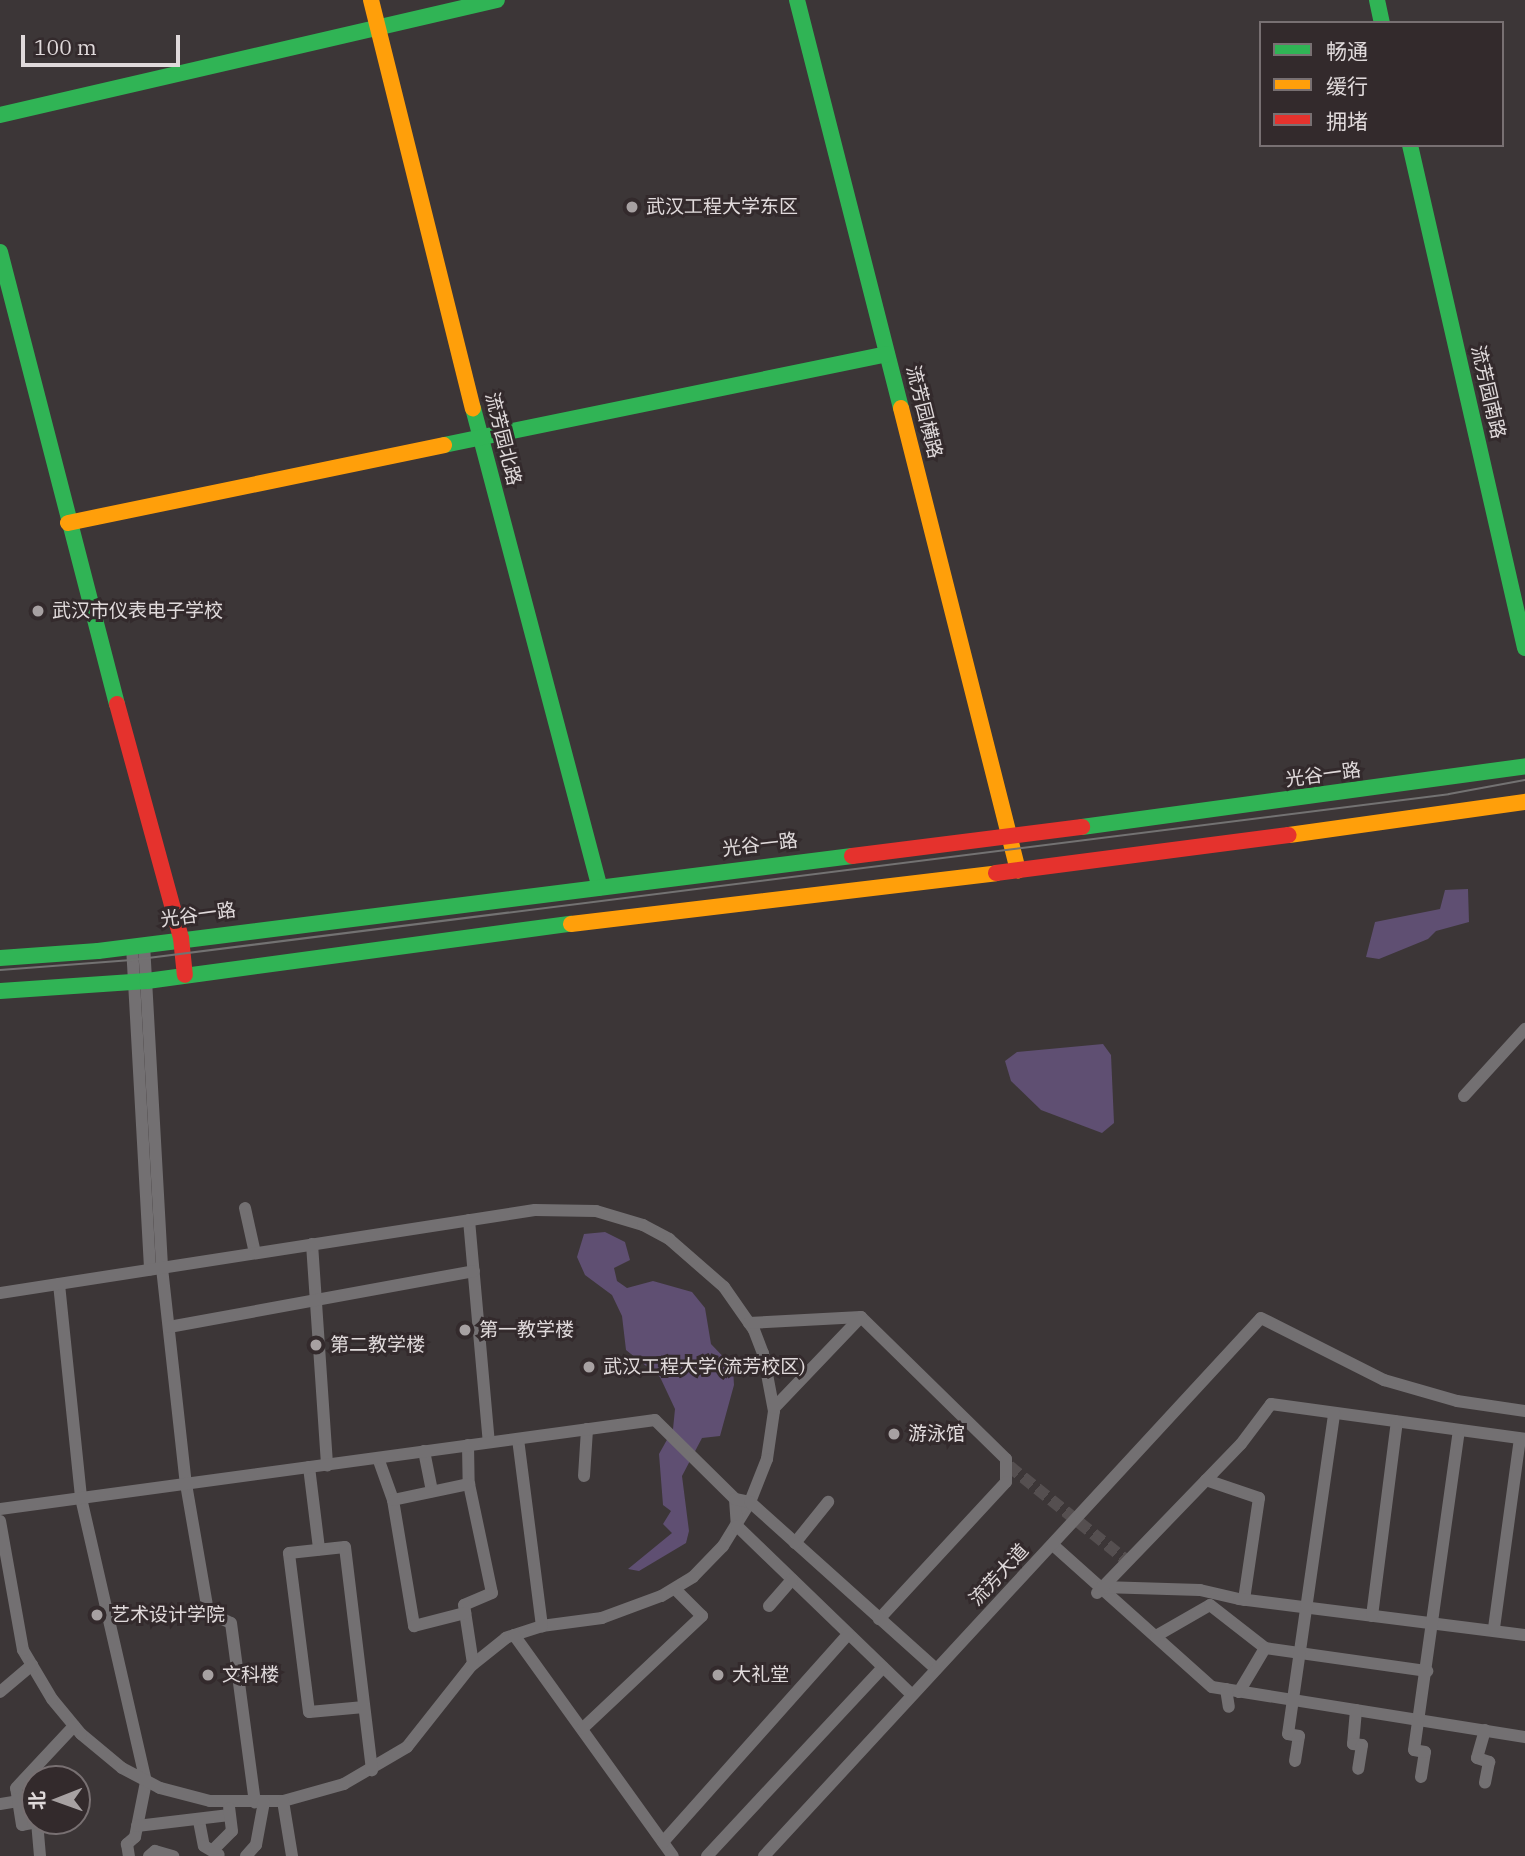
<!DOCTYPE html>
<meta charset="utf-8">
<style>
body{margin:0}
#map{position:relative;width:1525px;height:1856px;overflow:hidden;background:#3c3637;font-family:"IBM Plex Serif","Noto Sans SC",serif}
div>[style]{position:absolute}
.water>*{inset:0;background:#5f4f72}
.street-tunnel>*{height:12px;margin-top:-6px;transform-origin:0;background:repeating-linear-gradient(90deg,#554f50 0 12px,transparent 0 18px)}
.street>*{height:12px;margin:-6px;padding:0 6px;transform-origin:6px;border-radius:6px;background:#737072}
.fast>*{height:16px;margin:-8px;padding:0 8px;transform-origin:8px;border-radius:8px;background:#30b455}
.slow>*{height:16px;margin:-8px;padding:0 8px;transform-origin:8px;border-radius:8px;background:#ff9f0a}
.jam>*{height:16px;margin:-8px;padding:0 8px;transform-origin:8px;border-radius:8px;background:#e5322d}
.tram>*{height:2px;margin:-1px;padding:0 1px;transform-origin:1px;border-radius:1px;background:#737272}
.dots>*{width:19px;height:19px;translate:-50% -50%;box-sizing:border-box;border:4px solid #332a2c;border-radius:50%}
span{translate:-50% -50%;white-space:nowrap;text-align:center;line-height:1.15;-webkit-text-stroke:6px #332a2c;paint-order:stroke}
.poi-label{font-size:19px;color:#e0dadb}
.left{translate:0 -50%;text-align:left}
.street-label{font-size:19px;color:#e0dadb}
.legend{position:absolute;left:1259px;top:21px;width:245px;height:126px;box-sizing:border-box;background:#332a2c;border:2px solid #787072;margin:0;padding:9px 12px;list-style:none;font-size:21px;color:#e0dadb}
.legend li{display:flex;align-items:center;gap:14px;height:35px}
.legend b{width:35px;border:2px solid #787072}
.north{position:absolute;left:21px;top:1765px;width:70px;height:70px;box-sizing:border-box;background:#332a2c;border:2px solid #787072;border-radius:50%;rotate:269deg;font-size:19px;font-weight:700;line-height:28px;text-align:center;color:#e0dadb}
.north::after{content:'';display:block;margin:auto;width:24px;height:32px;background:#a7a1a2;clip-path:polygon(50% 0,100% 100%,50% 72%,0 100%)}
.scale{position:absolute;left:21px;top:35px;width:159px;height:32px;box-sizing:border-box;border:4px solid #e0dadb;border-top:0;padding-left:9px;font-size:21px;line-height:24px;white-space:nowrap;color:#e0dadb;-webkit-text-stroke:5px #332a2c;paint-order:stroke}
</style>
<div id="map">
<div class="water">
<i style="clip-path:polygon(1468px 889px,1469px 922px,1436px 931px,1428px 939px,1379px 959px,1366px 957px,1375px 922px,1440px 909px,1445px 890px)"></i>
<i style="clip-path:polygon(1103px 1044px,1111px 1055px,1114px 1123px,1102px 1133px,1041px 1110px,1011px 1081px,1005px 1061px,1017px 1052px)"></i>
<i style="clip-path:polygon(605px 1232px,625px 1242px,630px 1260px,614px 1268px,617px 1281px,627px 1288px,653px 1281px,692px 1292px,705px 1308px,711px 1344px,733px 1367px,734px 1385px,720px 1436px,702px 1438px,682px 1476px,689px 1531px,686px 1543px,639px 1571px,628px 1569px,672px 1533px,663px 1524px,671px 1511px,663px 1505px,659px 1454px,673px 1429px,675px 1409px,660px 1377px,626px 1350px,622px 1316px,612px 1295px,585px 1275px,577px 1257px,584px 1234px)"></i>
</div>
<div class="street-tunnel">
<i style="left:1009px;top:1466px;width:151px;rotate:38.8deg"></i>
</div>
<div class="street">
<i style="left:144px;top:944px;width:324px;rotate:86.8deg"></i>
<i style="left:162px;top:1268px;width:217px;rotate:83.7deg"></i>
<i style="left:186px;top:1484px;width:130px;rotate:80.2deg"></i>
<i style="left:208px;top:1612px;width:25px;rotate:26deg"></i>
<i style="left:231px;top:1623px;width:181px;rotate:82.4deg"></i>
<i style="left:132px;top:946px;width:324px;rotate:86.8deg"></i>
<i style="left:1464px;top:1096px;width:91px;rotate:-47.7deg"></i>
<i style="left:245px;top:1208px;width:46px;rotate:77.5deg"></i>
<i style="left:469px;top:1220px;width:223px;rotate:84.9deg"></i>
<i style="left:312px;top:1244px;width:222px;rotate:86.1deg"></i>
<i style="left:59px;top:1284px;width:215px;rotate:84.1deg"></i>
<i style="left:81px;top:1498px;width:291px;rotate:77.1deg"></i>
<i style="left:146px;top:1782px;width:56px;rotate:101.3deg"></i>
<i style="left:135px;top:1837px;width:11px;rotate:139deg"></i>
<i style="left:127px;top:1844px;width:12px;rotate:81deg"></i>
<i style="left:0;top:1293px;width:541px;rotate:-8.82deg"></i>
<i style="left:535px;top:1210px;width:61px;rotate:0.9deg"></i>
<i style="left:596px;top:1211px;width:49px;rotate:16.6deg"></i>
<i style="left:643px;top:1225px;width:30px;rotate:28deg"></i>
<i style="left:669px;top:1239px;width:73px;rotate:41.1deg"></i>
<i style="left:724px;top:1287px;width:52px;rotate:55.1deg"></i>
<i style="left:754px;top:1330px;width:25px;rotate:69deg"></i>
<i style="left:763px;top:1353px;width:59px;rotate:79.3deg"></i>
<i style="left:774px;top:1411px;width:49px;rotate:98.3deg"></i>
<i style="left:767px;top:1459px;width:46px;rotate:111.6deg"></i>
<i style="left:750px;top:1502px;width:52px;rotate:121.5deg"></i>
<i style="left:723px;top:1546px;width:43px;rotate:134.1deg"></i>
<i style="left:693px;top:1577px;width:37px;rotate:149deg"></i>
<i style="left:661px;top:1596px;width:63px;rotate:159.6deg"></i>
<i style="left:602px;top:1618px;width:61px;rotate:172.4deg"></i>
<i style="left:542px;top:1626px;width:38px;rotate:162deg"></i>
<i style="left:506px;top:1638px;width:45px;rotate:141.3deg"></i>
<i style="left:471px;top:1666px;width:103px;rotate:128.3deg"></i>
<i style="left:407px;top:1747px;width:73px;rotate:149.6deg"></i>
<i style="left:344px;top:1784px;width:63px;rotate:164.4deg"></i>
<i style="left:283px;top:1801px;width:73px;rotate:180deg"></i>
<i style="left:210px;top:1801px;width:52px;rotate:-165.4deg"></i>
<i style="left:160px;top:1788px;width:43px;rotate:-152.2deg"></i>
<i style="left:122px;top:1768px;width:53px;rotate:-140.3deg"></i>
<i style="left:81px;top:1734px;width:45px;rotate:-129.6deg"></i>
<i style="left:52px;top:1699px;width:57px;rotate:-120.6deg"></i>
<i style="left:23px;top:1650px;width:131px;rotate:-100.1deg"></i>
<i style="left:749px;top:1323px;width:112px;rotate:-3.1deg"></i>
<i style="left:861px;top:1317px;width:203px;rotate:44.4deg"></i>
<i style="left:1006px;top:1459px;width:23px;rotate:90deg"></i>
<i style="left:1006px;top:1482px;width:187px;rotate:132.8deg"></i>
<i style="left:169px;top:1327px;width:310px;rotate:-10.4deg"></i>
<i style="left:774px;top:1408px;width:126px;rotate:-46.3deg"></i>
<i style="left:518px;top:1439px;width:189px;rotate:82.7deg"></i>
<i style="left:468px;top:1445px;width:39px;rotate:89deg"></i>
<i style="left:469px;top:1484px;width:111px;rotate:78.1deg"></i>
<i style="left:492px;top:1593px;width:30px;rotate:157deg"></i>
<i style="left:464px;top:1605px;width:60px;rotate:81.3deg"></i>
<i style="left:424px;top:1451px;width:41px;rotate:78.7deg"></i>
<i style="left:378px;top:1458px;width:45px;rotate:70.3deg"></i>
<i style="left:393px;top:1500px;width:128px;rotate:80.5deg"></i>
<i style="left:414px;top:1626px;width:53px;rotate:-14.3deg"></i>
<i style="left:309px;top:1467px;width:83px;rotate:83deg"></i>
<i style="left:584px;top:1476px;width:47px;rotate:-86.3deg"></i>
<i style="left:1206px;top:1480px;width:56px;rotate:18.8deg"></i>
<i style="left:1259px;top:1498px;width:103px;rotate:98.4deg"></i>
<i style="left:735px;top:1499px;width:27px;rotate:86deg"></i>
<i style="left:737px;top:1526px;width:243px;rotate:44deg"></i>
<i style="left:393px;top:1500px;width:78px;rotate:-11.9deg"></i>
<i style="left:0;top:1509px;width:661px;rotate:-7.74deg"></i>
<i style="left:655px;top:1420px;width:112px;rotate:44.6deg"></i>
<i style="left:735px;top:1499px;width:15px;rotate:11deg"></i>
<i style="left:750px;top:1502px;width:250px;rotate:41.9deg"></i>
<i style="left:795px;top:1543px;width:53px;rotate:-51.2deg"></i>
<i style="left:1053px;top:1545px;width:213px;rotate:41.8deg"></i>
<i style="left:1212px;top:1687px;width:317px;rotate:9.1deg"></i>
<i style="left:1102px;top:1587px;width:98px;rotate:1.8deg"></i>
<i style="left:1200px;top:1590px;width:40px;rotate:13deg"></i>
<i style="left:1239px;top:1599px;width:288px;rotate:7.2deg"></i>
<i style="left:1097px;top:1593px;width:207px;rotate:-46deg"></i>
<i style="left:1241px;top:1444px;width:50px;rotate:-53.1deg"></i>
<i style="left:1271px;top:1404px;width:256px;rotate:7.8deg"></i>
<i style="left:769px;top:1606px;width:35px;rotate:-49deg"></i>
<i style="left:1372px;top:1616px;width:196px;rotate:-82.7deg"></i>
<i style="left:1494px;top:1628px;width:191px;rotate:-82.2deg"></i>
<i style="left:514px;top:1635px;width:272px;rotate:54.3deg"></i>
<i style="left:1156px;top:1636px;width:62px;rotate:-29.9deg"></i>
<i style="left:1210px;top:1605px;width:70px;rotate:38deg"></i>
<i style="left:1265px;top:1648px;width:164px;rotate:8.1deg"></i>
<i style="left:1226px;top:1689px;width:18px;rotate:81deg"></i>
<i style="left:0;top:1692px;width:42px;rotate:-40.2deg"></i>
<i style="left:1239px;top:1692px;width:51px;rotate:-59.4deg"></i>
<i style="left:364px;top:1707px;width:55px;rotate:174.8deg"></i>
<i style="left:309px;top:1712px;width:160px;rotate:-97.2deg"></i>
<i style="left:289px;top:1553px;width:56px;rotate:-6.1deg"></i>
<i style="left:345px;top:1547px;width:225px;rotate:83.1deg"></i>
<i style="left:1356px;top:1710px;width:34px;rotate:95deg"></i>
<i style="left:1353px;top:1744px;width:9px;rotate:6deg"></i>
<i style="left:1362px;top:1745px;width:24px;rotate:99deg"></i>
<i style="left:582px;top:1729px;width:165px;rotate:-43.3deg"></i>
<i style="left:702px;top:1616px;width:38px;rotate:-135deg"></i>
<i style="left:1485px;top:1730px;width:29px;rotate:106deg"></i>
<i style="left:1477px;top:1758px;width:13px;rotate:18deg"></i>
<i style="left:1489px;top:1762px;width:21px;rotate:101deg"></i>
<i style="left:1295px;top:1761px;width:25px;rotate:-81deg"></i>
<i style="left:1299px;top:1736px;width:11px;rotate:-170deg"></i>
<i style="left:1288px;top:1734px;width:324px;rotate:-81.8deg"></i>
<i style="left:1421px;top:1777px;width:25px;rotate:-81deg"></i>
<i style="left:1425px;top:1752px;width:11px;rotate:-170deg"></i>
<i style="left:1414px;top:1750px;width:323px;rotate:-82deg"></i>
<i style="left:283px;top:1801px;width:56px;rotate:80.7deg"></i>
<i style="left:0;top:1804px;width:18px;rotate:-9deg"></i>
<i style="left:199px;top:1821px;width:25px;rotate:79deg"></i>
<i style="left:204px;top:1846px;width:17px;rotate:31deg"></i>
<i style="left:137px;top:1826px;width:93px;rotate:-6.8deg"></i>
<i style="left:663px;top:1842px;width:278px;rotate:-48.3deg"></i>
<i style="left:214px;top:1849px;width:25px;rotate:-45deg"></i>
<i style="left:232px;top:1831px;width:23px;rotate:-97deg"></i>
<i style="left:40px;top:1856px;width:34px;rotate:-95deg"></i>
<i style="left:37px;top:1822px;width:15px;rotate:169deg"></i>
<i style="left:22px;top:1825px;width:37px;rotate:-99deg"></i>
<i style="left:16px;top:1788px;width:85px;rotate:-46.9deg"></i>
<i style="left:149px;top:1856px;width:8px;rotate:-40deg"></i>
<i style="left:155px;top:1851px;width:19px;rotate:16deg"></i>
<i style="left:246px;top:1856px;width:15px;rotate:-48deg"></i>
<i style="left:256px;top:1845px;width:44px;rotate:-79.5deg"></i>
<i style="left:707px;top:1856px;width:258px;rotate:-47deg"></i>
<i style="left:764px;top:1856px;width:732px;rotate:-47.27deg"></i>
<i style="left:1261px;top:1318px;width:138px;rotate:26.8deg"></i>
<i style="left:1384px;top:1380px;width:76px;rotate:16deg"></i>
<i style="left:1457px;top:1401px;width:69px;rotate:8.4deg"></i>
</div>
<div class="fast">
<i style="left:797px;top:0;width:421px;rotate:75.7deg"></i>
<i style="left:1377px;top:0;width:24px;rotate:78deg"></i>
<i style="left:0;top:115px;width:510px;rotate:-13.03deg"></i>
<i style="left:1410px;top:145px;width:516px;rotate:77.12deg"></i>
<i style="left:0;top:252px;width:467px;rotate:75.5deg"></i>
<i style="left:473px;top:408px;width:496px;rotate:75.2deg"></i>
<i style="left:444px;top:445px;width:452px;rotate:-11.6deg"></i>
<i style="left:1082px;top:827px;width:447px;rotate:-7.8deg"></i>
<i style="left:0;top:958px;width:98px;rotate:-4.1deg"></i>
<i style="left:98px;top:951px;width:760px;rotate:-7.18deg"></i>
<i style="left:0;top:991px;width:147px;rotate:-3.9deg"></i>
<i style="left:147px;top:981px;width:428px;rotate:-7.7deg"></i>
</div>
<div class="slow">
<i style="left:371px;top:0;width:421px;rotate:76deg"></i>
<i style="left:901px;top:408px;width:477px;rotate:75.8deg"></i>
<i style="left:68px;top:523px;width:384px;rotate:-11.7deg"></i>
<i style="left:1289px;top:835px;width:238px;rotate:-8deg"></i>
<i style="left:571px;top:924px;width:428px;rotate:-6.8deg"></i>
</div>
<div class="jam">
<i style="left:117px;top:704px;width:243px;rotate:74.7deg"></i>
<i style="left:181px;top:938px;width:37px;rotate:84deg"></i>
<i style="left:852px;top:856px;width:232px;rotate:-7.2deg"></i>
<i style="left:996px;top:873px;width:295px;rotate:-7.4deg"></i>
</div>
<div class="tram">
<i style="left:0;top:970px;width:132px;rotate:-4.3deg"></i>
<i style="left:132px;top:960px;width:1327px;rotate:-7.18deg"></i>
<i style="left:1449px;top:794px;width:77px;rotate:-10.4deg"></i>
</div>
<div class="dots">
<i style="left:632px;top:207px;background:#a7a1a2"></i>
<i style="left:38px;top:611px;background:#a7a1a2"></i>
<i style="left:465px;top:1330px;background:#a7a1a2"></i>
<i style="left:316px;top:1345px;background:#a7a1a2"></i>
<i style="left:589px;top:1367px;background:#a7a1a2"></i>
<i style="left:894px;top:1434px;background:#a7a1a2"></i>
<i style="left:97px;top:1615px;background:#a7a1a2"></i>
<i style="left:208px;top:1675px;background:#a7a1a2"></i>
<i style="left:718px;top:1675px;background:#a7a1a2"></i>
</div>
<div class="poi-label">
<span class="left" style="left:646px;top:207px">武汉工程大学东区</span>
<span class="left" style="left:52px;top:611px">武汉市仪表电子学校</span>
<span class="left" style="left:479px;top:1330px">第一教学楼</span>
<span class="left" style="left:330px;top:1345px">第二教学楼</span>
<span class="left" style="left:603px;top:1367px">武汉工程大学(流芳校区)</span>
<span class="left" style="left:908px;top:1434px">游泳馆</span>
<span class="left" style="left:111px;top:1615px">艺术设计学院</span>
<span class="left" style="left:222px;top:1675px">文科楼</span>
<span class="left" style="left:732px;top:1675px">大礼堂</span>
</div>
<div class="street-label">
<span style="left:1488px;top:392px;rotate:77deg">流芳园南路</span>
<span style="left:924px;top:412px;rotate:76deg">流芳园横路</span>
<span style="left:503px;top:439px;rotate:76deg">流芳园北路</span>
<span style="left:1323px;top:775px;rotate:-8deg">光谷一路</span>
<span style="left:760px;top:845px;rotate:-7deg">光谷一路</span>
<span style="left:198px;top:915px;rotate:-8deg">光谷一路</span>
<span style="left:999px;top:1575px;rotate:-47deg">流芳大道</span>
</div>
<ul class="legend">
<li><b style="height:9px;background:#30b455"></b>畅通</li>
<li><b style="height:9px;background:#ff9f0a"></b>缓行</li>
<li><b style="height:9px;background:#e5322d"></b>拥堵</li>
</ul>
<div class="north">北</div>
<div class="scale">100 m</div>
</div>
